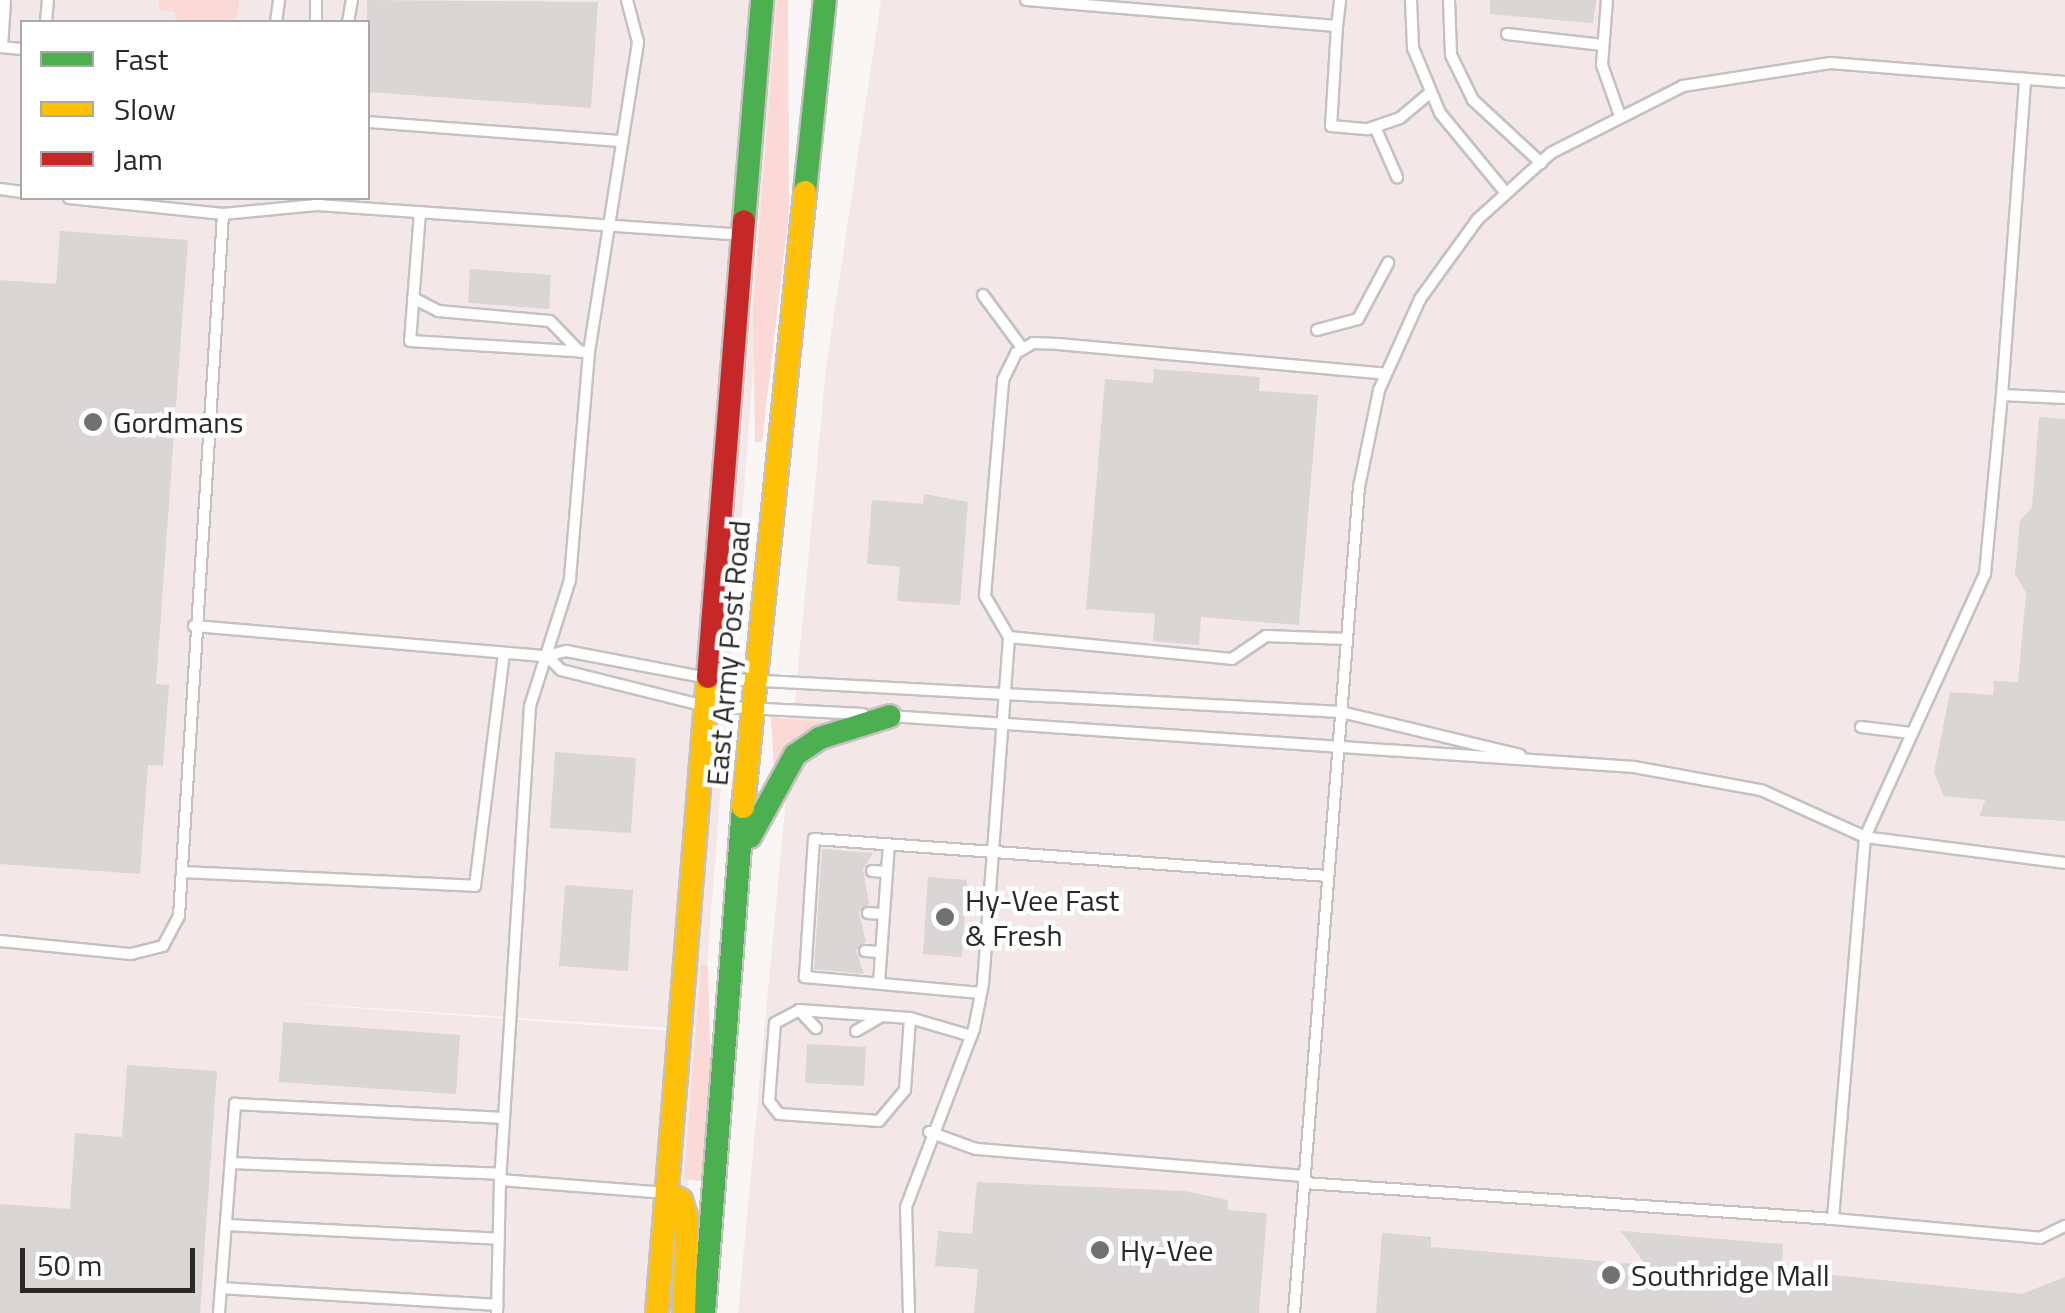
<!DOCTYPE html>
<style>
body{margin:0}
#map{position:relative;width:2065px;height:1313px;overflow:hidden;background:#faf6f6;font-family:"Titillium Web",sans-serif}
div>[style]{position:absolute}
.built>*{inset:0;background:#f3e8e7}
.green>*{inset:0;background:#fbd9d7}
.building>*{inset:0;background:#dad6d6}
.roads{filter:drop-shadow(2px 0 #c5c1c1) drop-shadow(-2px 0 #c5c1c1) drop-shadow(0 2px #c5c1c1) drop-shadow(0 -2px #c5c1c1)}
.lane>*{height:10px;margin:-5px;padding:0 5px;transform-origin:5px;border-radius:5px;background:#fefefe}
.fast>*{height:22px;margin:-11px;padding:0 11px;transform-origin:11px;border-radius:11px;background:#4caf50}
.slow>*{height:22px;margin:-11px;padding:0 11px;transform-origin:11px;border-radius:11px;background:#ffc107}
.jam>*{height:22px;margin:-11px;padding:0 11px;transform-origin:11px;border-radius:11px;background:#c62828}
.dots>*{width:28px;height:28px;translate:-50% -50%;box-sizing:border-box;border:5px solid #fff;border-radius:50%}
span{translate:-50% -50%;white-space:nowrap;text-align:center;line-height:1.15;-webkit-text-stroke:9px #fff;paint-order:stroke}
.poi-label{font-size:30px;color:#2b2828}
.left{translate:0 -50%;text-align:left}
.street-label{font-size:30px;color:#2b2828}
.legend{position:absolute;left:20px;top:20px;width:350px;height:180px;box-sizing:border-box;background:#fff;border:2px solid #aaa9a9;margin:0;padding:12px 18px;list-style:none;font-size:30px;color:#2b2828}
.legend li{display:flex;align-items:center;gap:20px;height:50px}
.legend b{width:50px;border:2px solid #aaa9a9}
.scale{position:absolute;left:20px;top:1248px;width:175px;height:45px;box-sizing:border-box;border:5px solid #2b2828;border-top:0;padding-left:12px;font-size:30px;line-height:35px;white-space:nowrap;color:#2b2828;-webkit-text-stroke:8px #fff;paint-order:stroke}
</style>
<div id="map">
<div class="built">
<i style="clip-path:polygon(evenodd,0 0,782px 0,702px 1030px,246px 1000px,702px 1033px,677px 1313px,0 1313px,0 0,22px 22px,368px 22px,368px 198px,22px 198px,22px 22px)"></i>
<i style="clip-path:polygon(881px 0,2065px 0,2065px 1313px,738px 1313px,826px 368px)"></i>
</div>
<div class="green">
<i style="clip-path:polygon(159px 0,239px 0,238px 15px,228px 22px,175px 19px,175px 12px,159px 11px)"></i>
<i style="clip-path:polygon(777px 0,788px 0,789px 212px,762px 442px,755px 442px,753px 310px)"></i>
<i style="clip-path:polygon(771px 717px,828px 722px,774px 770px)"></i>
<i style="clip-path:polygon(701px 965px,708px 965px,711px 1089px,701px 1181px,684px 1179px)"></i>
</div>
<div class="building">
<i style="clip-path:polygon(367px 0,598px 2px,591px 108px,368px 92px)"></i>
<i style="clip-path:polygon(1490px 0,1596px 0,1593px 23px,1490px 14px)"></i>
<i style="clip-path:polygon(60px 231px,188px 240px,156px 684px,169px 685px,163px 766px,148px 765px,140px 874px,0 864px,0 280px,56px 284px)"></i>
<i style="clip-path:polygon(470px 269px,551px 275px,549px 309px,468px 303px)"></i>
<i style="clip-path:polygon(1154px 369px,1260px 377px,1259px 391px,1318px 395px,1299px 625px,1201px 617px,1199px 645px,1153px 641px,1155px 614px,1086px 609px,1105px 379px,1153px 383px)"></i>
<i style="clip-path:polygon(2039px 417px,2065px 419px,2065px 821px,1980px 816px,1985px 800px,1944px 796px,1934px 773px,1950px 692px,1993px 695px,1994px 681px,2018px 682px,2026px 593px,2015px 574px,2020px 521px,2032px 507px)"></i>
<i style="clip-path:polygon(924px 494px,968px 502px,960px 605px,897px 601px,900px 567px,867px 564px,872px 500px,923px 504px)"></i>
<i style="clip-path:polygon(555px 752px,636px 758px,631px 833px,550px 828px)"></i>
<i style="clip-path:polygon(822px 849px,873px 853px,863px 869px,869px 904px,859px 912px,866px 942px,856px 950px,864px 974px,814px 969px)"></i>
<i style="clip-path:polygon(928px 877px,967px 880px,962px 957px,923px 954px)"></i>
<i style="clip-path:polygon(565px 885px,633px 890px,628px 971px,559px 966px)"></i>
<i style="clip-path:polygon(283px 1022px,460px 1035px,456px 1094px,279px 1082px)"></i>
<i style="clip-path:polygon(807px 1044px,866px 1047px,864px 1086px,805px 1083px)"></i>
<i style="clip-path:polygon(127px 1065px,217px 1071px,200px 1313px,0 1313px,0 1204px,70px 1209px,75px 1133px,122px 1137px)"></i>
<i style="clip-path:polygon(977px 1182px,1184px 1191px,1228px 1200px,1228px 1210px,1267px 1213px,1259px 1313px,974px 1313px,978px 1269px,935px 1266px,938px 1231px,972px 1234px)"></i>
<i style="clip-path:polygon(1621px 1231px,1783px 1244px,1782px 1270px,2022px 1294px,2065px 1277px,2065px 1313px,1376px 1313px,1382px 1233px,1431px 1237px,1431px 1247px,1646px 1265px)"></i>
</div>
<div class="roads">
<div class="lane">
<i style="left:316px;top:0;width:22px;rotate:90deg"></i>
<i style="left:1026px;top:0;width:312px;rotate:4.8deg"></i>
<i style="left:1337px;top:26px;width:100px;rotate:93.4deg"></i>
<i style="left:1331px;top:126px;width:37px;rotate:5deg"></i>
<i style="left:1368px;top:129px;width:34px;rotate:-19deg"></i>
<i style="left:1400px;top:118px;width:39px;rotate:-40deg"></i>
<i style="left:1411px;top:0;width:48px;rotate:87.6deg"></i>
<i style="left:1413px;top:48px;width:70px;rotate:67.4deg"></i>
<i style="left:1440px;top:113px;width:104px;rotate:50.5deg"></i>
<i style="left:1449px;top:0;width:55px;rotate:87.9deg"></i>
<i style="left:1451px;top:55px;width:50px;rotate:63.9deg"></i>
<i style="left:1473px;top:100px;width:93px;rotate:42.8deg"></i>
<i style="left:1607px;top:0;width:65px;rotate:94.4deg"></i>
<i style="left:1602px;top:65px;width:51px;rotate:70.5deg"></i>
<i style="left:46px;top:22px;width:22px;rotate:-85deg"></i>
<i style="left:276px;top:22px;width:22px;rotate:-82deg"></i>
<i style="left:348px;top:22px;width:22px;rotate:-80deg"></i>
<i style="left:1337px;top:26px;width:26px;rotate:-83deg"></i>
<i style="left:1507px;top:34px;width:96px;rotate:6.6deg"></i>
<i style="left:0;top:47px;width:22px;rotate:5deg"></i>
<i style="left:2px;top:47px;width:47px;rotate:-86.3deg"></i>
<i style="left:368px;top:122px;width:254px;rotate:4.3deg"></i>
<i style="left:1375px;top:127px;width:55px;rotate:66.3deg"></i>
<i style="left:0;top:189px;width:22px;rotate:8deg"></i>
<i style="left:69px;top:198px;width:155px;rotate:5.9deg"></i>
<i style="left:223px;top:214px;width:94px;rotate:-5.5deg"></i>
<i style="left:317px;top:198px;width:7px;rotate:90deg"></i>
<i style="left:317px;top:205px;width:425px;rotate:4deg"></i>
<i style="left:420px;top:212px;width:129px;rotate:94.4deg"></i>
<i style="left:410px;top:341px;width:179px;rotate:3.5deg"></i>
<i style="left:589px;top:352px;width:229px;rotate:94.8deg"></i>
<i style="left:570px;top:580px;width:132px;rotate:107.6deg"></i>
<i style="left:530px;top:706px;width:475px;rotate:93.6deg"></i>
<i style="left:500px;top:1180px;width:167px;rotate:4.5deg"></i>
<i style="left:983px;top:295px;width:67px;rotate:53.5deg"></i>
<i style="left:413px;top:298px;width:28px;rotate:27deg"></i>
<i style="left:438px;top:311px;width:112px;rotate:5.1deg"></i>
<i style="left:550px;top:321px;width:43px;rotate:45.9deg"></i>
<i style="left:1317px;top:330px;width:42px;rotate:-15deg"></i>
<i style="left:1358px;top:319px;width:64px;rotate:-61.8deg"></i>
<i style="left:589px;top:352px;width:314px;rotate:-81deg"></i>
<i style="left:638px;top:42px;width:43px;rotate:-104.7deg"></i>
<i style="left:2002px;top:395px;width:317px;rotate:-85.8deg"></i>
<i style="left:194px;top:626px;width:354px;rotate:4.9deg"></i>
<i style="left:1009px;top:637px;width:224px;rotate:5.6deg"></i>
<i style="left:1232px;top:659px;width:41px;rotate:-34.1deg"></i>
<i style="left:1266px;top:636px;width:81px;rotate:2.1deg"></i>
<i style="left:863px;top:714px;width:158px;rotate:-177.1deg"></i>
<i style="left:705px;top:706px;width:148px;rotate:-166deg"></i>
<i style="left:561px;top:670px;width:20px;rotate:-135deg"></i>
<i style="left:547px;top:656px;width:20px;rotate:-15deg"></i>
<i style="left:566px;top:651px;width:145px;rotate:10.8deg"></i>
<i style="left:708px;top:678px;width:634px;rotate:3.07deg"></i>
<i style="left:1341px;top:712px;width:184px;rotate:13.5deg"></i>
<i style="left:890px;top:716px;width:746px;rotate:3.92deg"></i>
<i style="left:1634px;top:767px;width:129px;rotate:10.3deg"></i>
<i style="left:1761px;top:790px;width:114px;rotate:24.3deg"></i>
<i style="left:1865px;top:837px;width:289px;rotate:-65.5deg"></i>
<i style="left:1985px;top:574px;width:180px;rotate:-84.6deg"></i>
<i style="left:2002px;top:395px;width:63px;rotate:2.7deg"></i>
<i style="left:1861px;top:727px;width:50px;rotate:6.8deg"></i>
<i style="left:2065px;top:863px;width:202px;rotate:-172.6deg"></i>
<i style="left:1865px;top:837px;width:383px;rotate:94.8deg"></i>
<i style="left:1833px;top:1219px;width:208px;rotate:5.2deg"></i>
<i style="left:2040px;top:1238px;width:28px;rotate:-26deg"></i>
<i style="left:872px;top:871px;width:15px;rotate:4deg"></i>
<i style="left:182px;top:872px;width:293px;rotate:2.7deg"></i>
<i style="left:475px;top:886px;width:235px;rotate:-82.9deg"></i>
<i style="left:868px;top:913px;width:16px;rotate:4deg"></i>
<i style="left:0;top:941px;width:132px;rotate:5.7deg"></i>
<i style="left:131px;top:954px;width:33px;rotate:-14deg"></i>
<i style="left:163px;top:946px;width:34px;rotate:-62deg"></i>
<i style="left:179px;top:916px;width:703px;rotate:-86.41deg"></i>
<i style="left:865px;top:951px;width:16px;rotate:4deg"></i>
<i style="left:879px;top:983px;width:139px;rotate:-85.9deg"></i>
<i style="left:981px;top:993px;width:177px;rotate:-174.8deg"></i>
<i style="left:805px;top:977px;width:138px;rotate:-86.3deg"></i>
<i style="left:814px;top:839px;width:515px;rotate:4.12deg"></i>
<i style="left:799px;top:1010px;width:25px;rotate:47deg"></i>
<i style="left:910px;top:1018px;width:72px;rotate:94deg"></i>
<i style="left:905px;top:1090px;width:40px;rotate:130deg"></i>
<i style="left:879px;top:1121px;width:100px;rotate:-176deg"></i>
<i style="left:779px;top:1114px;width:16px;rotate:-128deg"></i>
<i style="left:769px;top:1101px;width:78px;rotate:-85.6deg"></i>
<i style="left:775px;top:1023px;width:27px;rotate:-28deg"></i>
<i style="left:799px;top:1010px;width:111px;rotate:4.1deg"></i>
<i style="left:910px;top:1018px;width:64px;rotate:16.4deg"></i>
<i style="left:856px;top:1031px;width:30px;rotate:-30deg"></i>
<i style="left:929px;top:1132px;width:50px;rotate:19.9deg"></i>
<i style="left:976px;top:1149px;width:330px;rotate:4.7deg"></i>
<i style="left:231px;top:1163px;width:269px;rotate:2.3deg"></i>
<i style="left:1304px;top:1183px;width:530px;rotate:3.89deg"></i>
<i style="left:226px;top:1225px;width:273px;rotate:2.9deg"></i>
<i style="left:221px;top:1288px;width:277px;rotate:3.5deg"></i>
<i style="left:219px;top:1313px;width:210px;rotate:-85.6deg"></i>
<i style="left:235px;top:1104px;width:269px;rotate:3deg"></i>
<i style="left:497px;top:1313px;width:133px;rotate:-88.7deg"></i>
<i style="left:909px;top:1313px;width:106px;rotate:-91.6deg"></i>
<i style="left:906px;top:1207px;width:191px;rotate:-69.1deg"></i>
<i style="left:974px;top:1029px;width:46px;rotate:-78.7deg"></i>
<i style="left:983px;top:984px;width:348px;rotate:-85.7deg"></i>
<i style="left:1009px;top:637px;width:48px;rotate:-120.3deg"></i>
<i style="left:985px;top:596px;width:217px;rotate:-85.2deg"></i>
<i style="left:1003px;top:380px;width:30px;rotate:-64deg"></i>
<i style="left:1016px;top:353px;width:20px;rotate:-30deg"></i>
<i style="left:1033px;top:343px;width:25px;rotate:2deg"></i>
<i style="left:1058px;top:344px;width:329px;rotate:5.2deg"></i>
<i style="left:1294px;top:1313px;width:829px;rotate:-85.5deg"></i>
<i style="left:1359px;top:487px;width:99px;rotate:-78.3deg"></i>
<i style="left:1379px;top:390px;width:100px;rotate:-65.7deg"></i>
<i style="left:1420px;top:299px;width:99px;rotate:-54.1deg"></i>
<i style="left:1478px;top:219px;width:98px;rotate:-42.1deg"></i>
<i style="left:1551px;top:153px;width:148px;rotate:-26.9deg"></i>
<i style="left:1683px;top:86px;width:149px;rotate:-8.9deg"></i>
<i style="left:1830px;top:63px;width:236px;rotate:4.6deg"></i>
</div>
<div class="fast">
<i style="left:805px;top:192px;width:193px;rotate:-84.1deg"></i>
<i style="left:744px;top:221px;width:222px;rotate:-85.3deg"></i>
<i style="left:750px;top:837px;width:94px;rotate:-61.2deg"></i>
<i style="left:795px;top:755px;width:30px;rotate:-34deg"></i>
<i style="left:820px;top:738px;width:73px;rotate:-17.4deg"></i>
<i style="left:704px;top:1313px;width:508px;rotate:-85.59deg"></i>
</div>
<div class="slow">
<i style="left:743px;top:807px;width:618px;rotate:-84.24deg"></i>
<i style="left:667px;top:1193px;width:16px;rotate:27deg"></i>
<i style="left:681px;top:1200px;width:20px;rotate:72deg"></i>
<i style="left:687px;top:1219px;width:94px;rotate:91.8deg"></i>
<i style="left:657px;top:1313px;width:638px;rotate:-85.42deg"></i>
</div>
<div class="jam">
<i style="left:708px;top:677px;width:457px;rotate:-85.5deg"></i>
</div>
</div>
<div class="dots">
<i style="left:93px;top:422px;background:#737070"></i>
<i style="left:945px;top:917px;background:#737070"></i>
<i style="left:1100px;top:1250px;background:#737070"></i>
<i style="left:1611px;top:1275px;background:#737070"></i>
</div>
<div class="poi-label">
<span class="left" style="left:113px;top:422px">Gordmans</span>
<span class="left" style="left:965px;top:917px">Hy-Vee Fast<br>&amp; Fresh</span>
<span class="left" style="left:1120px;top:1250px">Hy-Vee</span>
<span class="left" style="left:1631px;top:1275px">Southridge Mall</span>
</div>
<div class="street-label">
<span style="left:728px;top:653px;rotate:-85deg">East Army Post Road</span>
</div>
<ul class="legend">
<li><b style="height:12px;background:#4caf50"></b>Fast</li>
<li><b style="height:12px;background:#ffc107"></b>Slow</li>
<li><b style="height:12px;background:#c62828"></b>Jam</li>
</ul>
<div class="scale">50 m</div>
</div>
